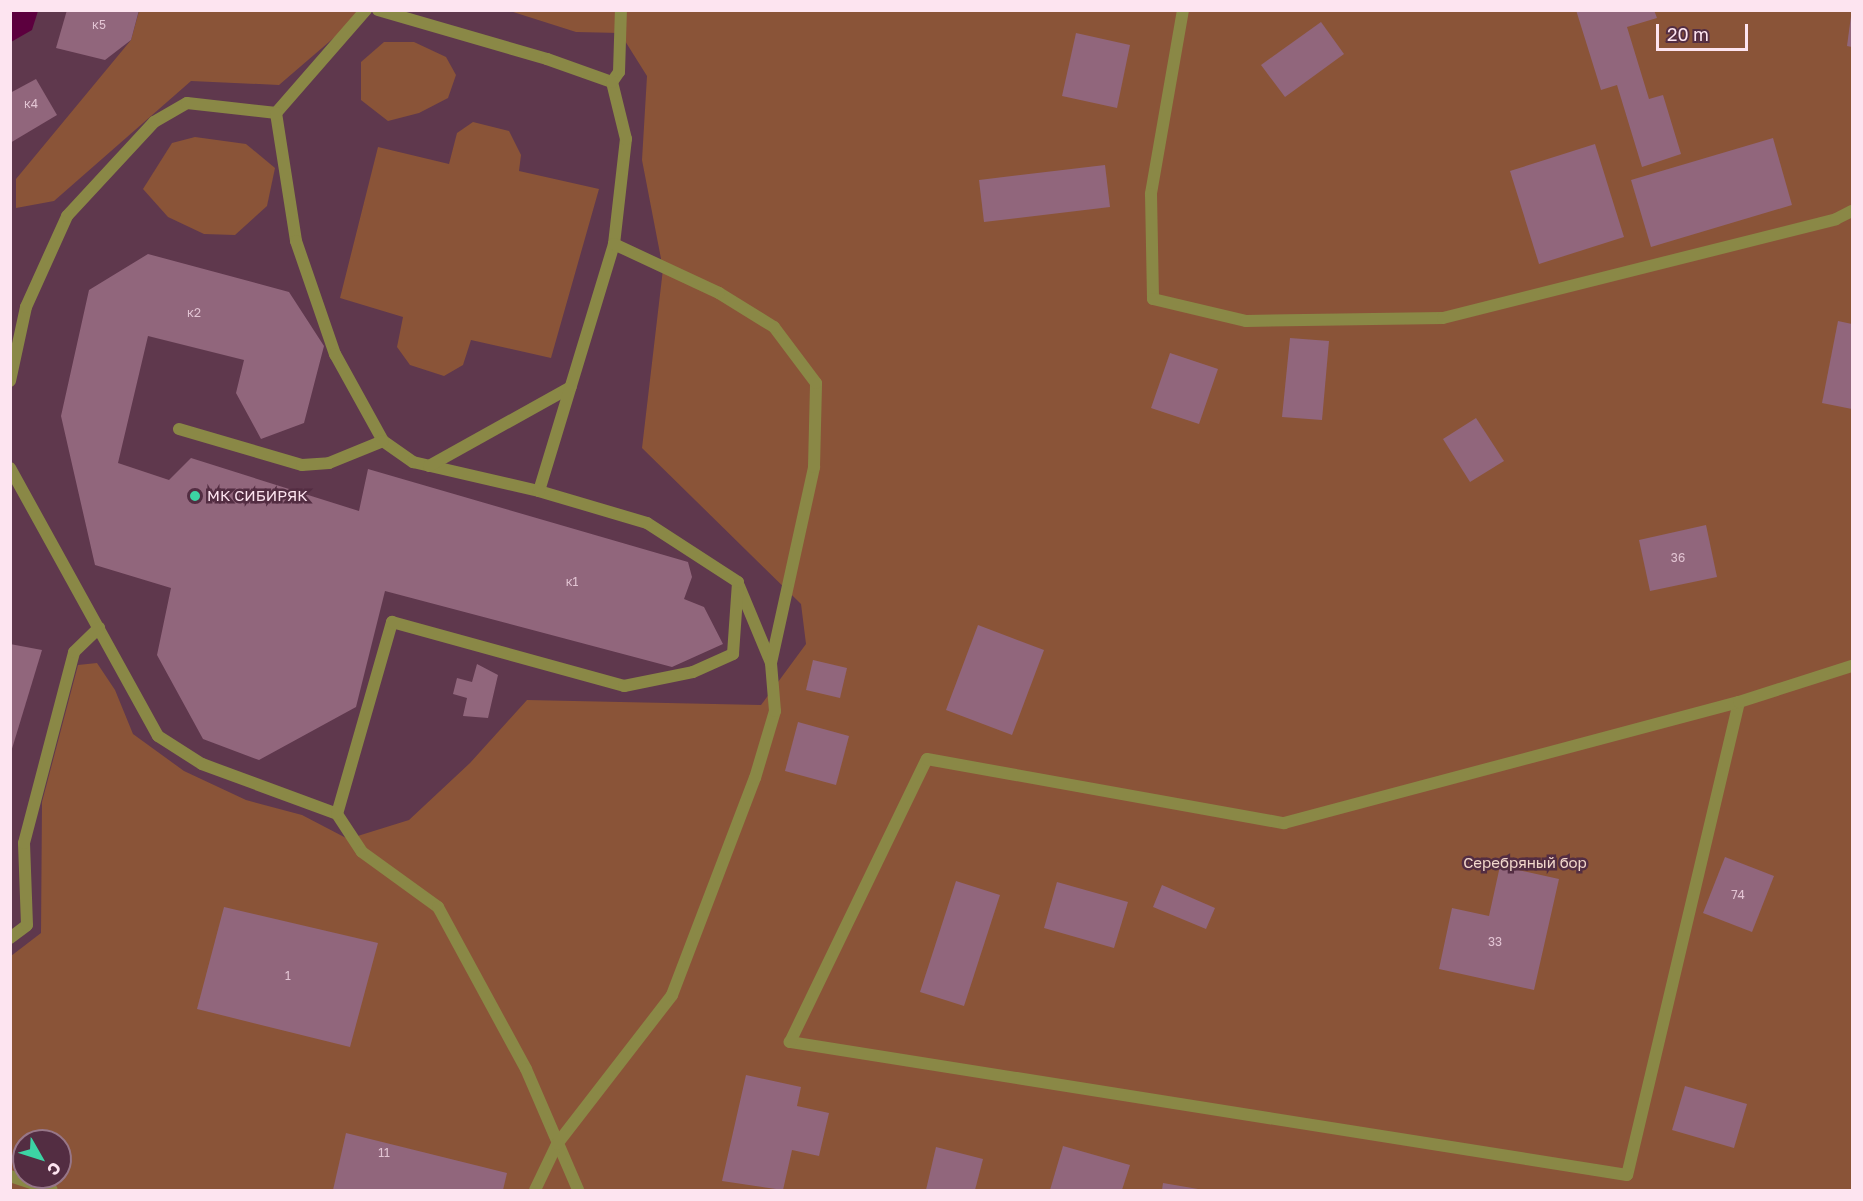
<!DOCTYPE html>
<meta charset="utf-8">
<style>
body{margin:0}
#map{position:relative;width:1863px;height:1201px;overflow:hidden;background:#5f384d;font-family:"Golos Text",sans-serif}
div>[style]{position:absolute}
.green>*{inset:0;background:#8a5438}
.water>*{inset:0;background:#5c003e}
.building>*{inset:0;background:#91667c}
.service>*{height:12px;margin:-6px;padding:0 6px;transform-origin:6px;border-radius:6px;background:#8a8846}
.dots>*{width:16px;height:16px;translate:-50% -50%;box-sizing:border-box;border:3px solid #532d42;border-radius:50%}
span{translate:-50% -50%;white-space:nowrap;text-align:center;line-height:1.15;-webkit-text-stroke:5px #532d42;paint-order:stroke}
.number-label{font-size:12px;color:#e2c4d3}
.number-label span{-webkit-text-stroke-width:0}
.poi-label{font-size:15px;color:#fde4f0}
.left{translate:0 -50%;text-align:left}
.park-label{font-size:15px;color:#f2d8cc}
.frame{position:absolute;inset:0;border:12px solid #fde4f0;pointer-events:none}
.north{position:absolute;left:12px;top:1129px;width:60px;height:60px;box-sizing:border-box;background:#532d42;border:2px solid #977688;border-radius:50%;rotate:129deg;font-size:16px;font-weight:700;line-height:24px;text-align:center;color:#fde4f0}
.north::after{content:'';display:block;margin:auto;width:21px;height:27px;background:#3cd4a4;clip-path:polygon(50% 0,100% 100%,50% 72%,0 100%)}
.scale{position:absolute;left:1656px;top:24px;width:92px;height:27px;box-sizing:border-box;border:3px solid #fde4f0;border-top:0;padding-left:8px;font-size:18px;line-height:21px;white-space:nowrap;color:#fde4f0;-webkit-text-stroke:4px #532d42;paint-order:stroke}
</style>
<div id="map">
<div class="green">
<i style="clip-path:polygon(139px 11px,365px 11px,279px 85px,191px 81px,54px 201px,16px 208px,16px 179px,131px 40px)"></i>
<i style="clip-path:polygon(evenodd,510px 11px,1852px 11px,1852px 1190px,11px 1190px,11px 956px,41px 933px,42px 802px,78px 665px,97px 663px,115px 690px,133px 734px,184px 771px,246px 800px,302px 815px,348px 839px,409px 820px,470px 763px,527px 700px,761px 705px,806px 644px,801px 604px,642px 448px,663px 269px,642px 160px,647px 76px,620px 33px,576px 32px,510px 11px,24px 1141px,60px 1141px,60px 1177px,24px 1177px,24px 1141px)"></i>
<i style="clip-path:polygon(384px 42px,414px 42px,446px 57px,456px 75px,448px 98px,419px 113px,388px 121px,361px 100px,361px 62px)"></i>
<i style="clip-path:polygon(473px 122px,509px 131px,521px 155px,519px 171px,599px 189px,551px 358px,471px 340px,463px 365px,444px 376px,410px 365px,397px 347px,403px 317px,340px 298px,378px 147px,449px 164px,457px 133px)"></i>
<i style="clip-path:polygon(195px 137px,246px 144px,275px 168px,267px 206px,235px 235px,204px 234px,168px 217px,143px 189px,172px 143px)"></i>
</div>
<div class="water">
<i style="clip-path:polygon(11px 10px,38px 11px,32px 30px,11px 42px)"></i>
</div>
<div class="building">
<i style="clip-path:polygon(67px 10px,139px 10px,131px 40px,105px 60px,56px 48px)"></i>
<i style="clip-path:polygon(1576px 10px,1654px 10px,1657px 18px,1627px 27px,1649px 99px,1663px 95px,1681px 154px,1642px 167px,1617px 85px,1601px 90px)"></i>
<i style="clip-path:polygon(1851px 16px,1852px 16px,1852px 47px,1847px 46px)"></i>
<i style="clip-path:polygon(1321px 22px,1344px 54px,1285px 97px,1261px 65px)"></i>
<i style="clip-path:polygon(1076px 33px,1130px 45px,1117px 108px,1062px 96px)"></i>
<i style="clip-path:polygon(36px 79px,57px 115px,10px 143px,10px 93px)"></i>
<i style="clip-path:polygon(1773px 138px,1792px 205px,1651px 247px,1631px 180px)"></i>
<i style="clip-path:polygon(1595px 144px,1624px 237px,1539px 264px,1510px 171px)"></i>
<i style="clip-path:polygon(1105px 165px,1110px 207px,984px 222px,979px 180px)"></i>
<i style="clip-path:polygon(148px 254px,289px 292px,324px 346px,304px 423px,261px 439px,236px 393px,244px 360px,148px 336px,118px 463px,169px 480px,191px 458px,359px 511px,368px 469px,688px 562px,692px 577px,684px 599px,704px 607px,723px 644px,672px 667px,385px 591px,356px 707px,259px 760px,203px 739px,157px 655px,171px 588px,95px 565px,61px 416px,89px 290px)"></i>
<i style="clip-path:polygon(1838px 321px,1852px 324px,1852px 409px,1822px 403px)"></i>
<i style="clip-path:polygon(1290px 338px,1329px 341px,1322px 420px,1282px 417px)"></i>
<i style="clip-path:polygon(1170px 353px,1218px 369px,1199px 424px,1151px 408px)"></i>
<i style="clip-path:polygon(1476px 418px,1504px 461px,1470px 482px,1443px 439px)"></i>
<i style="clip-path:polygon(1706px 525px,1717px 577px,1650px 591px,1639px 540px)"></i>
<i style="clip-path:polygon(978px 625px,1044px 650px,1012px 735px,946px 710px)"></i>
<i style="clip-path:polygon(10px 644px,42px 650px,11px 752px,10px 752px)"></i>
<i style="clip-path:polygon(813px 660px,847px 668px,840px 698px,806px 690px)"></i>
<i style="clip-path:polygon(477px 664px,498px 675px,488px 718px,463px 716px,467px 698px,453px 694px,457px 678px,472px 682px)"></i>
<i style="clip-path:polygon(798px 722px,849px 736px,836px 785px,785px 771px)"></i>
<i style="clip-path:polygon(1725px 857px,1774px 876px,1752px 932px,1703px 913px)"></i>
<i style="clip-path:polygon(1500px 866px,1559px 879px,1534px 990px,1439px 969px,1452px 908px,1489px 916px)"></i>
<i style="clip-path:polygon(956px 881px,1000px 895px,964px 1006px,920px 992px)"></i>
<i style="clip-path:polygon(1057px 882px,1128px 902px,1114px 948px,1044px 928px)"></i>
<i style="clip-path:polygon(1162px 885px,1215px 908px,1206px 929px,1153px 907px)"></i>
<i style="clip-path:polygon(224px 907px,378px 943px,350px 1047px,197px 1009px)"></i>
<i style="clip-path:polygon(746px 1075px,801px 1087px,797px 1106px,829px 1113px,819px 1156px,792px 1150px,783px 1190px,722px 1181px)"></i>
<i style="clip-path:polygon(1685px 1086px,1747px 1104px,1734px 1148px,1672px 1130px)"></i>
<i style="clip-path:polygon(346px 1133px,507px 1173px,503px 1190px,333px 1190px)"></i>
<i style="clip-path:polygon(1063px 1146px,1130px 1165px,1122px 1190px,1050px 1190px)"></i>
<i style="clip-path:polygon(936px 1147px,983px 1159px,975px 1190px,926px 1190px)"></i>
<i style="clip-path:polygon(1163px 1183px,1198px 1189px,1198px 1190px,1162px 1190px)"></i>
</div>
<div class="service">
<i style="left:378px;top:10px;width:176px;rotate:16.2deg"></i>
<i style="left:547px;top:59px;width:69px;rotate:19.5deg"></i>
<i style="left:1183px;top:10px;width:187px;rotate:99.9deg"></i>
<i style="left:1151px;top:194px;width:105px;rotate:88.9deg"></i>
<i style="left:1153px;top:299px;width:96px;rotate:13.3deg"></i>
<i style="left:1246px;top:321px;width:197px;rotate:-0.9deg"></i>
<i style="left:1443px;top:318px;width:405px;rotate:-14.1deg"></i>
<i style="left:1836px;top:219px;width:18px;rotate:-27deg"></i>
<i style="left:276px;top:113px;width:137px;rotate:-48.9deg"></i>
<i style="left:10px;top:381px;width:76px;rotate:-77.8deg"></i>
<i style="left:26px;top:307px;width:100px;rotate:-65.7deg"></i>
<i style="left:67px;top:216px;width:128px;rotate:-47.2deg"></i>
<i style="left:154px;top:122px;width:38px;rotate:-30deg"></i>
<i style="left:187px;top:103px;width:90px;rotate:6.4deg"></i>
<i style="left:276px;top:113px;width:130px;rotate:81.1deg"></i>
<i style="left:296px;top:241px;width:120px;rotate:71deg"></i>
<i style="left:335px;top:354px;width:99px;rotate:61.1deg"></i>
<i style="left:383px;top:441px;width:37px;rotate:35deg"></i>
<i style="left:413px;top:462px;width:129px;rotate:13deg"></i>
<i style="left:179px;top:429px;width:128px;rotate:16.3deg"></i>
<i style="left:302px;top:465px;width:27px;rotate:-4deg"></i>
<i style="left:329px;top:463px;width:58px;rotate:-22.2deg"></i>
<i style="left:429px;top:466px;width:162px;rotate:-29.1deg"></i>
<i style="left:10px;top:468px;width:306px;rotate:61.1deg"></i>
<i style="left:158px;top:736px;width:52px;rotate:32.5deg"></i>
<i style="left:202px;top:764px;width:144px;rotate:20.3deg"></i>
<i style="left:337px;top:814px;width:45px;rotate:56.7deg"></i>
<i style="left:362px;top:852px;width:94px;rotate:35.9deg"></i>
<i style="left:438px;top:907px;width:184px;rotate:61.5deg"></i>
<i style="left:526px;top:1069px;width:132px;rotate:66.7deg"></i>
<i style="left:739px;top:586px;width:83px;rotate:67.4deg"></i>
<i style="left:1739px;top:702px;width:486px;rotate:103.3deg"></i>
<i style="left:1627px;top:1175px;width:848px;rotate:-170.97deg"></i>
<i style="left:790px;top:1042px;width:314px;rotate:-64.2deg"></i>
<i style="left:927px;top:759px;width:363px;rotate:10.2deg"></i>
<i style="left:1284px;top:823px;width:471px;rotate:-14.9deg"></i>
<i style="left:1739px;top:702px;width:119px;rotate:-17.7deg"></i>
<i style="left:337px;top:814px;width:200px;rotate:-74deg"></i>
<i style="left:392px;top:622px;width:241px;rotate:15.4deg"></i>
<i style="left:624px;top:686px;width:70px;rotate:-11.5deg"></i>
<i style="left:693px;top:672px;width:44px;rotate:-24.2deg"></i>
<i style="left:733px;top:654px;width:72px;rotate:-86deg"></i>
<i style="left:738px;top:582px;width:108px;rotate:-147deg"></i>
<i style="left:647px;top:523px;width:113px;rotate:-163.5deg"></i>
<i style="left:539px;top:491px;width:258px;rotate:-73.1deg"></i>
<i style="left:614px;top:244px;width:106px;rotate:-83.5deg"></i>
<i style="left:626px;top:139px;width:59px;rotate:-103.8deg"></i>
<i style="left:612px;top:82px;width:12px;rotate:-55deg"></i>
<i style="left:619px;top:72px;width:62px;rotate:-88.2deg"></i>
<i style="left:10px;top:938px;width:21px;rotate:-37deg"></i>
<i style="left:27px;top:925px;width:82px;rotate:-92.1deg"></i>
<i style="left:24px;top:843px;width:197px;rotate:-75.3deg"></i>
<i style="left:74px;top:652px;width:35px;rotate:-44deg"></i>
<i style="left:10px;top:1176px;width:44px;rotate:18.4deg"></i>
<i style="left:535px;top:1190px;width:51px;rotate:-64.4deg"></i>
<i style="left:557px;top:1144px;width:188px;rotate:-52.3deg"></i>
<i style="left:672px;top:995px;width:232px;rotate:-69.1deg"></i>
<i style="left:755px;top:778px;width:70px;rotate:-73.4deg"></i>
<i style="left:775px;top:711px;width:48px;rotate:-94.8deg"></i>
<i style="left:771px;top:663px;width:201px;rotate:-77.6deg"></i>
<i style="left:814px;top:467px;width:84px;rotate:-88.6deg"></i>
<i style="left:816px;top:383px;width:70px;rotate:-126.9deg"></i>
<i style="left:774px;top:327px;width:65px;rotate:-148.3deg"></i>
<i style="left:719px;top:293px;width:116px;rotate:-155deg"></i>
</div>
<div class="dots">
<i style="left:195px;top:496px;background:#3cd4a4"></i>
</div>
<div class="number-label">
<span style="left:99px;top:25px">к5</span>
<span style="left:31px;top:104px">к4</span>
<span style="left:194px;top:313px">к2</span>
<span style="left:1678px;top:558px">36</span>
<span style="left:572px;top:582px">к1</span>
<span style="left:1738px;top:895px">74</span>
<span style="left:1495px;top:942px">33</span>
<span style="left:288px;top:976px">1</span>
<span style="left:384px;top:1153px">11</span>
</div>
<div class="poi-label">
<span class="left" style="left:207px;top:496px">МК СИБИРЯК</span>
</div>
<div class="park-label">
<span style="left:1525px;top:863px">Серебряный бор</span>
</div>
<div class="frame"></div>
<div class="north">С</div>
<div class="scale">20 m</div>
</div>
